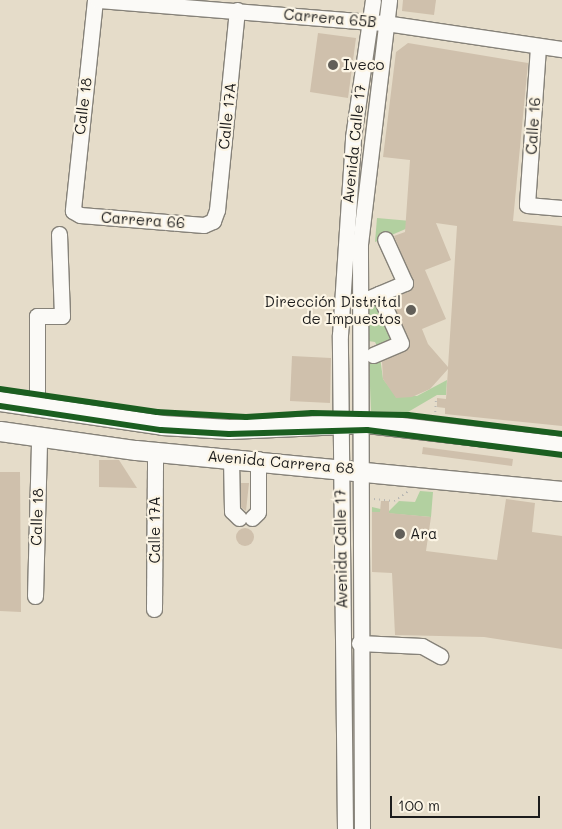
<!DOCTYPE html>
<meta charset="utf-8">
<style>
body{margin:0}
#map{position:relative;width:562px;height:829px;overflow:hidden;background:#e5dcc9;font-family:Mali,sans-serif}
div>[style]{position:absolute}
.green>*{inset:0;background:#b2d0a0}
.building>*{inset:0;background:#cfc0ac}
.round{border-radius:50%}
.path>*{height:2px;margin-top:-1px;transform-origin:0;background:repeating-linear-gradient(90deg,#b8b7b3 0 1px,transparent 0 5px)}
.roads{filter:drop-shadow(1px 0 #868279) drop-shadow(-1px 0 #868279) drop-shadow(0 1px #868279) drop-shadow(0 -1px #868279)}
.minor>*{height:15px;margin:-7.5px;padding:0 7.5px;transform-origin:7.5px;border-radius:7.5px;background:#fbfaf7}
.major>*{height:19px;margin:-9.5px;padding:0 9.5px;transform-origin:9.5px;border-radius:9.5px;background:#fbfaf7}
.cycleway>*{height:6px;margin:-3px;padding:0 3px;transform-origin:3px;border-radius:3px;background:#1b5e20}
.dots>*{width:14px;height:14px;translate:-50% -50%;box-sizing:border-box;border:2px solid #fcf5e5;border-radius:50%}
span{translate:-50% -50%;white-space:nowrap;text-align:center;line-height:1.15;-webkit-text-stroke:4.5px #fcf5e5;paint-order:stroke}
.street-label{font-size:15px;color:#1c1c1c}
.poi-label{font-size:15px;color:#1c1c1c}
.left{translate:0 -50%;text-align:left}
.right{translate:-100% -50%;text-align:right}
.scale{position:absolute;left:390px;top:796px;width:150px;height:22px;box-sizing:border-box;border:2px solid #1c1c1c;border-top:0;padding-left:6px;font-size:15px;line-height:18px;white-space:nowrap;color:#1c1c1c;-webkit-text-stroke:4px #fcf5e5;paint-order:stroke}
</style>
<div id="map">
<div class="green">
<i style="clip-path:polygon(377px 218px,422px 222px,375px 242px)"></i>
<i style="clip-path:polygon(373px 300px,396px 342px,379px 350px,375px 342px,368px 341px,367px 311px)"></i>
<i style="clip-path:polygon(380px 357px,383px 379px,394px 393px,417px 396px,447px 380px,446px 395px,437px 395px,408px 412px,371px 411px,369px 362px)"></i>
<i style="clip-path:polygon(420px 491px,433px 492px,431px 517px,372px 512px,372px 507px,389px 511px,399px 501px,415px 502px)"></i>
</div>
<div class="building">
<i style="clip-path:polygon(403px 0,436px 0,434px 15px,402px 11px)"></i>
<i style="clip-path:polygon(318px 33px,356px 38px,348px 98px,310px 92px)"></i>
<i style="clip-path:polygon(evenodd,408px 43px,528px 63px,513px 221px,562px 226px,562px 426px,445px 414px,445px 408px,437px 407px,437px 398px,446px 399px,448px 369px,430px 389px,412px 397px,396px 398px,383px 379px,382px 361px,405px 351px,410px 344px,391px 299px,414px 284px,394px 236px,405px 232px,410px 160px,383px 157px,396px 52px,408px 43px,436px 223px,457px 226px,448px 367px,428px 344px,422px 329px,446px 319px,425px 270px,451px 260px,436px 223px)"></i>
<i style="clip-path:polygon(292px 356px,331px 358px,330px 403px,290px 401px)"></i>
<i style="clip-path:polygon(423px 447px,513px 459px,512px 466px,422px 454px)"></i>
<i style="clip-path:polygon(99px 460px,119px 460px,137px 488px,99px 487px)"></i>
<i style="clip-path:polygon(0 472px,20px 472px,21px 612px,0 611px)"></i>
<i style="clip-path:polygon(241px 483px,249px 483px,246px 511px,241px 507px)"></i>
<i style="clip-path:polygon(506px 499px,535px 503px,532px 532px,562px 536px,562px 649px,484px 637px,395px 635px,392px 573px,372px 572px,372px 512px,380px 512px,381px 501px,389px 501px,389px 513px,431px 517px,426px 551px,497px 560px)"></i>
<i class="round" style="left:236px;top:528px;width:18px;height:18px"></i>
</div>
<div class="path">
<i style="left:435px;top:417px;width:20px;rotate:-87deg"></i>
<i style="left:374px;top:499px;width:20px;rotate:6deg"></i>
<i style="left:394px;top:501px;width:18px;rotate:-34deg"></i>
</div>
<div class="roads">
<div class="minor">
<i style="left:95px;top:0;width:212px;rotate:96deg"></i>
<i style="left:73px;top:211px;width:8px;rotate:30deg"></i>
<i style="left:80px;top:215px;width:124px;rotate:4.6deg"></i>
<i style="left:204px;top:225px;width:10px;rotate:-24deg"></i>
<i style="left:213px;top:221px;width:12px;rotate:-70deg"></i>
<i style="left:217px;top:210px;width:201px;rotate:-84.3deg"></i>
<i style="left:97px;top:0;width:289px;rotate:4.6deg"></i>
<i style="left:385px;top:23px;width:179px;rotate:8.4deg"></i>
<i style="left:538px;top:47px;width:158px;rotate:94deg"></i>
<i style="left:527px;top:205px;width:35px;rotate:5deg"></i>
<i style="left:360px;top:302px;width:49px;rotate:-22.9deg"></i>
<i style="left:405px;top:283px;width:48px;rotate:-114.4deg"></i>
<i style="left:373px;top:355px;width:30px;rotate:-23deg"></i>
<i style="left:401px;top:343px;width:54px;rotate:-114.2deg"></i>
<i style="left:37px;top:408px;width:92px;rotate:-90deg"></i>
<i style="left:37px;top:316px;width:25px"></i>
<i style="left:62px;top:316px;width:82px;rotate:-92.1deg"></i>
<i style="left:231px;top:458px;width:53px;rotate:88.9deg"></i>
<i style="left:232px;top:511px;width:10px;rotate:45deg"></i>
<i style="left:252px;top:518px;width:8px;rotate:-45deg"></i>
<i style="left:258px;top:512px;width:53px;rotate:-90deg"></i>
<i style="left:35px;top:596px;width:158px;rotate:-88.5deg"></i>
<i style="left:154px;top:609px;width:157px;rotate:-89.6deg"></i>
<i style="left:359px;top:643px;width:63px;rotate:2.7deg"></i>
<i style="left:422px;top:646px;width:21px;rotate:29deg"></i>
<i style="left:345px;top:829px;width:494px;rotate:-90.6deg"></i>
<i style="left:340px;top:335px;width:198px;rotate:-86.2deg"></i>
<i style="left:353px;top:137px;width:138px;rotate:-81.7deg"></i>
<i style="left:362px;top:829px;width:585px;rotate:-90.2deg"></i>
<i style="left:360px;top:244px;width:246px;rotate:-83.2deg"></i>
</div>
<div class="major">
<i style="left:0;top:401px;width:164px;rotate:8.4deg"></i>
<i style="left:162px;top:425px;width:67px;rotate:3.4deg"></i>
<i style="left:229px;top:429px;width:138px;rotate:-2.5deg"></i>
<i style="left:367px;top:423px;width:196px;rotate:6.7deg"></i>
<i style="left:0;top:431px;width:137px;rotate:8deg"></i>
<i style="left:136px;top:450px;width:428px;rotate:5.5deg"></i>
</div>
</div>
<div class="cycleway">
<i style="left:0;top:389px;width:159px;rotate:8.3deg"></i>
<i style="left:157px;top:412px;width:89px;rotate:3.2deg"></i>
<i style="left:246px;top:417px;width:66px;rotate:-3.5deg"></i>
<i style="left:312px;top:413px;width:96px;rotate:1.2deg"></i>
<i style="left:408px;top:415px;width:155px;rotate:7deg"></i>
<i style="left:0;top:406px;width:163px;rotate:8.5deg"></i>
<i style="left:161px;top:430px;width:68px;rotate:3.4deg"></i>
<i style="left:229px;top:434px;width:138px;rotate:-1.7deg"></i>
<i style="left:367px;top:430px;width:197px;rotate:7.3deg"></i>
</div>
<div class="dots">
<i style="left:333px;top:65px;background:#625f59"></i>
<i style="left:411px;top:310px;background:#625f59"></i>
<i style="left:400px;top:534px;background:#625f59"></i>
</div>
<div class="street-label">
<span style="left:330px;top:18px;rotate:5deg">Carrera 65B</span>
<span style="left:83px;top:106px;rotate:-83deg">Calle 18</span>
<span style="left:227px;top:116px;rotate:-84deg">Calle 17A</span>
<span style="left:533px;top:126px;rotate:-86deg">Calle 16</span>
<span style="left:354px;top:144px;rotate:-84deg">Avenida Calle 17</span>
<span style="left:143px;top:220px;rotate:4deg">Carrera 66</span>
<span style="left:281px;top:462px;rotate:5deg">Avenida Carrera 68</span>
<span style="left:37px;top:517px;rotate:-88deg">Calle 18</span>
<span style="left:155px;top:530px;rotate:-90deg">Calle 17A</span>
<span style="left:341px;top:549px;rotate:-91deg">Avenida Calle 17</span>
</div>
<div class="poi-label">
<span class="left" style="left:343px;top:65px">Iveco</span>
<span class="right" style="left:401px;top:310px">Dirección Distrital<br>de Impuestos</span>
<span class="left" style="left:410px;top:534px">Ara</span>
</div>
<div class="scale">100 m</div>
</div>
